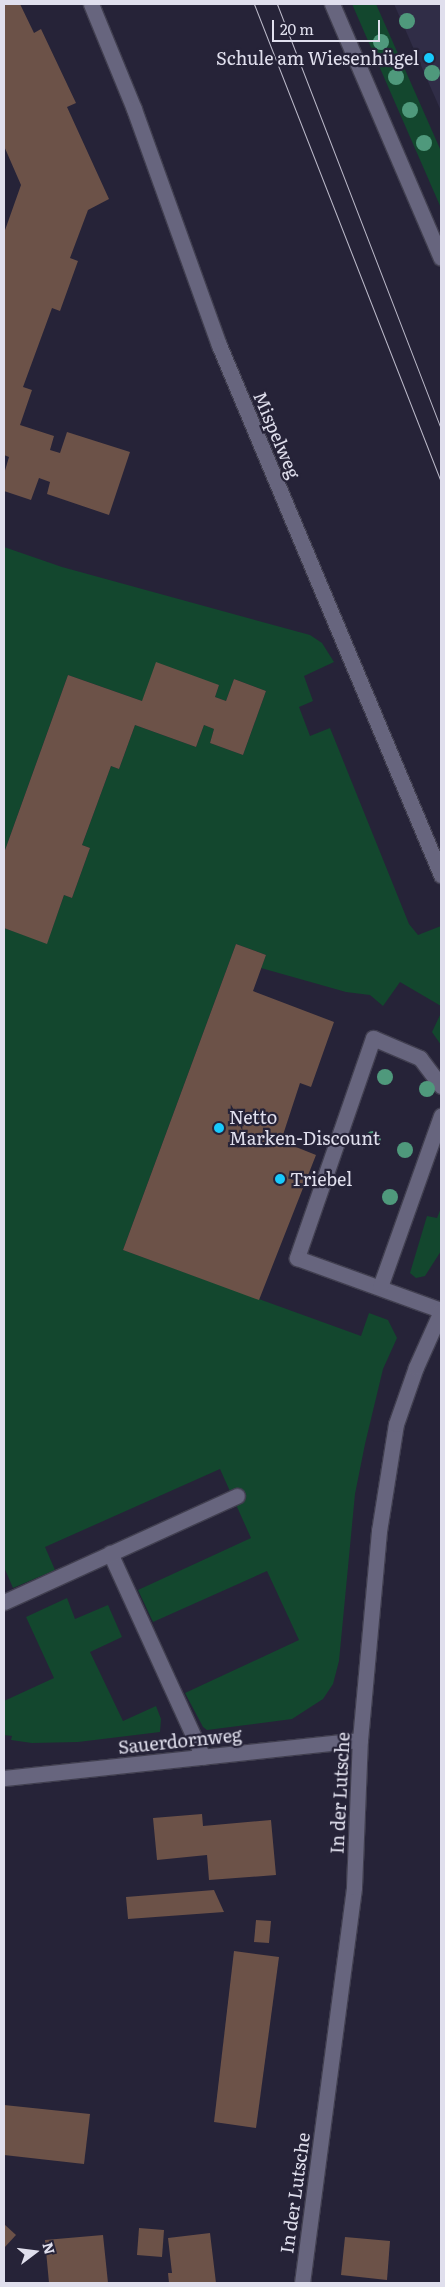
<!DOCTYPE html>
<meta charset="utf-8">
<style>
body{margin:0}
#map{position:relative;width:445px;height:2287px;overflow:hidden;background:#262338;font-family:Literata,serif}
div>[style]{position:absolute}
.built>*{inset:0;background:#302d47}
.green>*{inset:0;background:#13472e}
.building>*{inset:0;background:#6c5248}
.roads{filter:drop-shadow(1px 0 #413f50) drop-shadow(-1px 0 #413f50) drop-shadow(0 1px #413f50) drop-shadow(0 -1px #413f50)}
.lane>*{height:15px;margin:-7.5px;padding:0 7.5px;transform-origin:7.5px;border-radius:7.5px;background:#67657e}
.street>*{height:15px;margin:-7.5px;padding:0 7.5px;transform-origin:7.5px;border-radius:7.5px;background:#67657e}
.tram>*{height:1px;margin:-0.5px;padding:0 0.5px;transform-origin:0.5px;border-radius:0.5px;background:#bbb9c9}
.trees>*{width:16px;height:16px;margin:-8px;border-radius:50%;background:#4f997c}
.dots>*{width:14px;height:14px;translate:-50% -50%;box-sizing:border-box;border:2px solid #262338;border-radius:50%}
span{translate:-50% -50%;white-space:nowrap;text-align:center;line-height:1.15;-webkit-text-stroke:4.5px #262338;paint-order:stroke}
.poi-label{font-size:18px;color:#e0dfed}
.right{translate:-100% -50%;text-align:right}
.left{translate:0 -50%;text-align:left}
.street-label{font-size:18px;color:#e0dfed}
.frame{position:absolute;inset:0;border:5px solid #e0dfed;pointer-events:none}
.north{position:absolute;left:10px;top:2227px;width:50px;height:50px;-webkit-text-stroke:4px #262338;paint-order:stroke;rotate:75deg;font-size:14px;font-weight:700;line-height:20px;text-align:center;color:#e0dfed}
.north::after{content:'';display:block;margin:auto;width:18px;height:22px;background:#e0dfed;clip-path:polygon(50% 0,100% 100%,50% 72%,0 100%)}
.scale{position:absolute;left:272px;top:20px;width:108px;height:22px;box-sizing:border-box;border:2px solid #e0dfed;border-top:0;padding-left:6px;font-size:15px;line-height:18px;white-space:nowrap;color:#e0dfed;-webkit-text-stroke:4px #262338;paint-order:stroke}
</style>
<div id="map">
<div class="built">
<i style="clip-path:polygon(394px 4px,441px 4px,441px 111px)"></i>
</div>
<div class="green">
<i style="clip-path:polygon(352px 4px,376px 4px,441px 151px,441px 208px)"></i>
<i style="clip-path:polygon(4px 547px,62px 567px,310px 635px,322px 643px,334px 662px,304px 676px,313px 701px,299px 707px,310px 736px,330px 728px,409px 924px,418px 935px,441px 926px,441px 1006px,400px 982px,383px 1006px,370px 995px,346px 992px,261px 968px,266px 955px,236px 944px,123px 1250px,361px 1336px,369px 1313px,388px 1320px,397px 1338px,383px 1369px,365px 1444px,355px 1494px,339px 1661px,333px 1684px,323px 1699px,292px 1719px,207px 1730px,203px 1727px,185px 1693px,299px 1640px,267px 1571px,153px 1622px,138px 1590px,251px 1538px,220px 1469px,45px 1547px,55px 1570px,13px 1588px,4px 1567px,4px 928px,47px 943px,64px 895px,72px 898px,90px 848px,82px 845px,111px 766px,119px 769px,135px 725px,196px 747px,204px 725px,214px 729px,210px 743px,243px 755px,266px 691px,234px 679px,226px 701px,215px 697px,219px 685px,142px 701px,68px 675px,4px 853px)"></i>
<i style="clip-path:polygon(441px 1013px,441px 1045px,432px 1032px)"></i>
<i style="clip-path:polygon(441px 1208px,441px 1251px,425px 1276px,416px 1278px,410px 1273px,427px 1216px,437px 1218px)"></i>
<i style="clip-path:polygon(67px 1598px,75px 1619px,108px 1605px,122px 1637px,90px 1652px,123px 1721px,156px 1706px,161px 1719px,160px 1732px,78px 1742px,32px 1743px,11px 1740px,12px 1736px,4px 1735px,4px 1701px,54px 1678px,26px 1617px)"></i>
</div>
<div class="building">
<i style="clip-path:polygon(4px 4px,20px 4px,34px 33px,41px 29px,76px 103px,67px 107px,109px 199px,88px 210px,70px 258px,78px 261px,60px 311px,52px 308px,23px 387px,32px 390px,20px 425px,54px 436px,50px 450px,60px 453px,67px 432px,130px 452px,109px 515px,47px 494px,50px 482px,39px 478px,31px 500px,4px 491px,4px 474px,9px 457px,4px 455px,4px 233px,21px 185px,4px 146px)"></i>
<i style="clip-path:polygon(156px 662px,219px 685px,215px 697px,226px 701px,234px 679px,266px 691px,243px 755px,210px 743px,214px 729px,204px 725px,196px 747px,135px 725px,119px 769px,111px 766px,82px 845px,90px 848px,72px 898px,64px 895px,47px 944px,4px 928px,4px 853px,68px 675px,142px 701px)"></i>
<i style="clip-path:polygon(236px 944px,266px 955px,253px 991px,334px 1022px,311px 1087px,300px 1083px,281px 1141px,316px 1155px,259px 1300px,123px 1250px)"></i>
<i style="clip-path:polygon(202px 1814px,203px 1826px,271px 1820px,276px 1875px,209px 1880px,207px 1855px,157px 1860px,153px 1818px)"></i>
<i style="clip-path:polygon(214px 1890px,224px 1912px,128px 1919px,126px 1897px)"></i>
<i style="clip-path:polygon(256px 1920px,271px 1921px,269px 1943px,254px 1942px)"></i>
<i style="clip-path:polygon(234px 1951px,279px 1957px,256px 2128px,214px 2122px)"></i>
<i style="clip-path:polygon(4px 2105px,90px 2114px,84px 2164px,4px 2155px)"></i>
<i style="clip-path:polygon(4px 2224px,16px 2235px,4px 2248px)"></i>
<i style="clip-path:polygon(139px 2228px,164px 2230px,162px 2257px,137px 2255px)"></i>
<i style="clip-path:polygon(210px 2233px,216px 2283px,169px 2283px,168px 2273px,172px 2273px,168px 2238px)"></i>
<i style="clip-path:polygon(103px 2235px,108px 2283px,49px 2283px,45px 2240px)"></i>
<i style="clip-path:polygon(345px 2237px,390px 2241px,387px 2280px,341px 2275px)"></i>
</div>
<div class="roads">
<div class="lane">
<i style="left:441px;top:1086px;width:35px;rotate:-127deg"></i>
<i style="left:420px;top:1058px;width:51px;rotate:-156.9deg"></i>
<i style="left:373px;top:1038px;width:233px;rotate:109.1deg"></i>
<i style="left:297px;top:1258px;width:153px;rotate:19.9deg"></i>
<i style="left:380px;top:1287px;width:182px;rotate:-70.4deg"></i>
<i style="left:110px;top:1553px;width:224px;rotate:65.5deg"></i>
<i style="left:4px;top:1602px;width:256px;rotate:-24.5deg"></i>
</div>
<div class="street">
<i style="left:91px;top:4px;width:113px;rotate:67.7deg"></i>
<i style="left:134px;top:109px;width:251px;rotate:70.2deg"></i>
<i style="left:219px;top:345px;width:575px;rotate:67.27deg"></i>
<i style="left:332px;top:4px;width:276px;rotate:66.8deg"></i>
<i style="left:4px;top:1778px;width:358px;rotate:-6.1deg"></i>
<i style="left:302px;top:2283px;width:399px;rotate:-82.5deg"></i>
<i style="left:354px;top:1887px;width:147px;rotate:-87.7deg"></i>
<i style="left:360px;top:1740px;width:210px;rotate:-84.8deg"></i>
<i style="left:379px;top:1531px;width:108px;rotate:-81deg"></i>
<i style="left:396px;top:1424px;width:60px;rotate:-70.7deg"></i>
<i style="left:416px;top:1367px;width:61px;rotate:-65.9deg"></i>
</div>
</div>
<div class="tram">
<i style="left:254px;top:4px;width:513px;rotate:68.63deg"></i>
<i style="left:277px;top:4px;width:456px;rotate:68.9deg"></i>
</div>
<div class="trees">
<i style="left:407px;top:21px"></i>
<i style="left:381px;top:42px"></i>
<i style="left:432px;top:73px"></i>
<i style="left:396px;top:77px"></i>
<i style="left:410px;top:110px"></i>
<i style="left:424px;top:143px"></i>
<i style="left:385px;top:1077px"></i>
<i style="left:427px;top:1089px"></i>
<i style="left:373px;top:1139px"></i>
<i style="left:405px;top:1150px"></i>
<i style="left:390px;top:1197px"></i>
</div>
<div class="dots">
<i style="left:429px;top:58px;background:#18cafc"></i>
<i style="left:219px;top:1128px;background:#18cafc"></i>
<i style="left:280px;top:1179px;background:#18cafc"></i>
</div>
<div class="poi-label">
<span class="right" style="left:419px;top:58px">Schule am Wiesenhügel</span>
<span class="left" style="left:229px;top:1128px">Netto<br>Marken-Discount</span>
<span class="left" style="left:290px;top:1179px">Triebel</span>
</div>
<div class="street-label">
<span style="left:277px;top:435px;rotate:67deg">Mispelweg</span>
<span style="left:180px;top:1741px;rotate:-6deg">Sauerdornweg</span>
<span style="left:340px;top:1793px;rotate:-87deg">In der Lutsche</span>
<span style="left:295px;top:2193px;rotate:-82deg">In der Lutsche</span>
</div>
<div class="frame"></div>
<div class="north">N</div>
<div class="scale">20 m</div>
</div>
